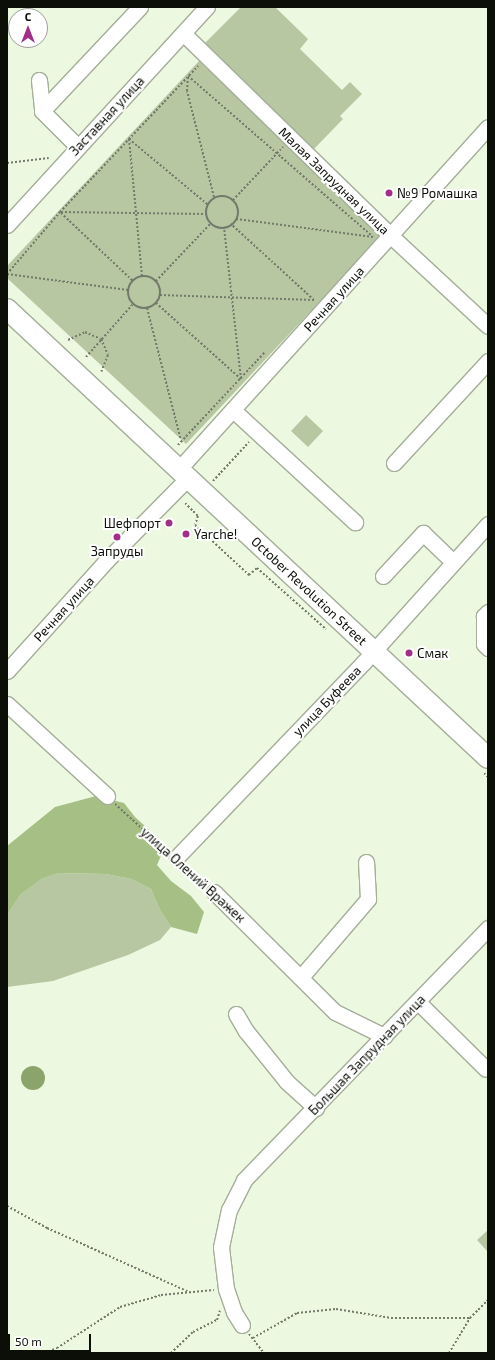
<!DOCTYPE html>
<meta charset="utf-8">
<style>
body{margin:0}
#map{position:relative;width:495px;height:1360px;overflow:hidden;background:#edf8e1;font-family:"Exo 2",sans-serif}
div>[style]{position:absolute}
.green>*{inset:0;background:#b6c7a2}
.forest>*{inset:0;background:#a5bf84}
.water>*{inset:0;background:#8ba46b}
.round{border-radius:50%}
.path>*{height:2px;margin-top:-1px;transform-origin:0;background:repeating-linear-gradient(90deg,#737a6b 0 2px,transparent 0 4px)}
.path>.ring{margin:-1px;padding:0;box-sizing:content-box;background:none;border:2px solid #737a6b;border-radius:50%}
.roads{filter:drop-shadow(1px 0 #a4ae99) drop-shadow(-1px 0 #a4ae99) drop-shadow(0 1px #a4ae99) drop-shadow(0 -1px #a4ae99)}
.minor>*{height:15px;margin:-7.5px;padding:0 7.5px;transform-origin:7.5px;border-radius:7.5px;background:#fff}
.major>*{height:20px;margin:-10px;padding:0 10px;transform-origin:10px;border-radius:10px;background:#fff}
.dots>*{width:11px;height:11px;translate:-50% -50%;box-sizing:border-box;border:2px solid #fff;border-radius:50%}
span{translate:-50% -50%;white-space:nowrap;text-align:center;line-height:1.15;-webkit-text-stroke:4px #fff;paint-order:stroke}
.street-label{font-size:13px;color:#0b0f07}
.poi-label{font-size:13px;color:#0b0f07}
.left{translate:0 -50%;text-align:left}
.right{translate:-100% -50%;text-align:right}
.frame{position:absolute;inset:0;border:8px solid #0b0f07;pointer-events:none}
.north{position:absolute;left:8px;top:8px;width:40px;height:40px;box-sizing:border-box;background:#fff;border:1px solid #9d9f9c;border-radius:50%;rotate:0deg;font-size:11px;font-weight:700;line-height:16px;text-align:center;color:#0b0f07}
.north::after{content:'';display:block;margin:auto;width:14px;height:18px;background:#a22e87;clip-path:polygon(50% 0,100% 100%,50% 72%,0 100%)}
.scale{position:absolute;left:8px;top:1334px;width:83px;height:18px;box-sizing:border-box;border:2px solid #0b0f07;border-top:0;padding-left:5px;font-size:12px;line-height:14px;white-space:nowrap;color:#0b0f07;-webkit-text-stroke:3px #fff;paint-order:stroke}
</style>
<div id="map">
<div class="green">
<i style="clip-path:polygon(241px 7px,275px 7px,308px 39px,300px 49px,342px 90px,350px 82px,362px 94px,340px 116px,343px 119px,313px 150px,204px 44px)"></i>
<i style="clip-path:polygon(199px 61px,384px 233px,186px 444px,7px 278px,7px 266px)"></i>
<i style="clip-path:polygon(306px 415px,323px 431px,308px 447px,291px 431px)"></i>
<i style="clip-path:polygon(58px 873px,106px 874px,131px 879px,151px 889px,160px 910px,171px 927px,160px 940px,128px 955px,53px 981px,7px 987px,7px 915px,21px 894px,42px 877px)"></i>
<i style="clip-path:polygon(488px 1230px,488px 1252px,477px 1240px)"></i>
</div>
<div class="forest">
<i style="clip-path:polygon(96px 796px,124px 803px,135px 817px,158px 838px,164px 849px,157px 865px,171px 881px,191px 896px,204px 912px,197px 934px,171px 927px,160px 910px,151px 889px,131px 879px,106px 874px,58px 873px,42px 878px,21px 894px,7px 915px,7px 846px,55px 807px)"></i>
</div>
<div class="water">
<i class="round" style="left:21px;top:1066px;width:24px;height:24px"></i>
</div>
<div class="path">
<i style="left:7px;top:163px;width:42px;rotate:-6.8deg"></i>
<i class="ring" style="left:206px;top:196px;width:30px;height:30px"></i>
<i style="left:214px;top:197px;width:109px;rotate:-104.3deg"></i>
<i style="left:187px;top:91px;width:15px;rotate:-86deg"></i>
<i style="left:188px;top:76px;width:245px;rotate:41deg"></i>
<i style="left:373px;top:237px;width:138px;rotate:-172.5deg"></i>
<i style="left:233px;top:200px;width:73px;rotate:-46.7deg"></i>
<i style="left:61px;top:212px;width:145px;rotate:0.8deg"></i>
<i style="left:61px;top:213px;width:99px;rotate:43.4deg"></i>
<i style="left:7px;top:274px;width:82px;rotate:-49.5deg"></i>
<i style="left:60px;top:212px;width:201px;rotate:-46.6deg"></i>
<i style="left:7px;top:274px;width:122px;rotate:7.5deg"></i>
<i class="ring" style="left:128px;top:276px;width:30px;height:30px"></i>
<i style="left:142px;top:276px;width:138px;rotate:-95.4deg"></i>
<i style="left:129px;top:139px;width:102px;rotate:39.8deg"></i>
<i style="left:156px;top:281px;width:79px;rotate:-46.5deg"></i>
<i style="left:160px;top:295px;width:154px;rotate:1.9deg"></i>
<i style="left:314px;top:300px;width:113px;rotate:-137.5deg"></i>
<i style="left:156px;top:303px;width:114px;rotate:41.8deg"></i>
<i style="left:241px;top:379px;width:152px;rotate:-96.4deg"></i>
<i style="left:147px;top:308px;width:136px;rotate:75.6deg"></i>
<i style="left:68px;top:340px;width:19px;rotate:-25deg"></i>
<i style="left:85px;top:332px;width:17px;rotate:24deg"></i>
<i style="left:101px;top:339px;width:17px;rotate:66deg"></i>
<i style="left:108px;top:355px;width:18px;rotate:112deg"></i>
<i style="left:86px;top:357px;width:71px;rotate:-48.4deg"></i>
<i style="left:178px;top:445px;width:127px;rotate:-46.9deg"></i>
<i style="left:213px;top:481px;width:53px;rotate:-47.3deg"></i>
<i style="left:185px;top:503px;width:18px;rotate:45deg"></i>
<i style="left:198px;top:516px;width:9px;rotate:108deg"></i>
<i style="left:195px;top:525px;width:74px;rotate:42.8deg"></i>
<i style="left:249px;top:575px;width:11px;rotate:-41deg"></i>
<i style="left:257px;top:568px;width:92px;rotate:41.5deg"></i>
<i style="left:484px;top:773px;width:6px;rotate:45deg"></i>
<i style="left:115px;top:804px;width:70px;rotate:42.1deg"></i>
<i style="left:186px;top:865px;width:28px;rotate:45deg"></i>
<i style="left:7px;top:1206px;width:46px;rotate:28.8deg"></i>
<i style="left:47px;top:1228px;width:156px;rotate:24.3deg"></i>
<i style="left:249px;top:1334px;width:24px;rotate:52deg"></i>
<i style="left:253px;top:1338px;width:51px;rotate:-29.6deg"></i>
<i style="left:297px;top:1313px;width:39px;rotate:-6deg"></i>
<i style="left:336px;top:1309px;width:56px;rotate:9.3deg"></i>
<i style="left:391px;top:1318px;width:79px"></i>
<i style="left:45px;top:1353px;width:13px;rotate:-23deg"></i>
<i style="left:57px;top:1348px;width:75px;rotate:-33.1deg"></i>
<i style="left:120px;top:1307px;width:43px;rotate:-16.3deg"></i>
<i style="left:161px;top:1295px;width:53px;rotate:-5.4deg"></i>
<i style="left:171px;top:1353px;width:30px;rotate:-44deg"></i>
<i style="left:193px;top:1332px;width:27px;rotate:-27deg"></i>
<i style="left:217px;top:1320px;width:10px;rotate:-73deg"></i>
<i style="left:449px;top:1353px;width:41px;rotate:-59deg"></i>
<i style="left:470px;top:1318px;width:25px;rotate:-45deg"></i>
</div>
<div class="roads">
<div class="minor">
<i style="left:183px;top:33px;width:291px;rotate:44.3deg"></i>
<i style="left:391px;top:236px;width:132px;rotate:42.9deg"></i>
<i style="left:39px;top:80px;width:31px;rotate:84deg"></i>
<i style="left:42px;top:111px;width:51px;rotate:45deg"></i>
<i style="left:42px;top:111px;width:143px;rotate:-46.7deg"></i>
<i style="left:7px;top:225px;width:296px;rotate:-47.5deg"></i>
<i style="left:233px;top:410px;width:166px;rotate:42.6deg"></i>
<i style="left:394px;top:463px;width:139px;rotate:-47.3deg"></i>
<i style="left:178px;top:470px;width:462px;rotate:-47.9deg"></i>
<i style="left:383px;top:576px;width:59px;rotate:-47.1deg"></i>
<i style="left:423px;top:533px;width:42px;rotate:44deg"></i>
<i style="left:488px;top:612px;width:6px;rotate:135deg"></i>
<i style="left:484px;top:616px;width:28px;rotate:90deg"></i>
<i style="left:484px;top:644px;width:6px;rotate:45deg"></i>
<i style="left:7px;top:671px;width:149px;rotate:-48deg"></i>
<i style="left:107px;top:560px;width:115px;rotate:-45.4deg"></i>
<i style="left:7px;top:704px;width:136px;rotate:42.6deg"></i>
<i style="left:177px;top:857px;width:269px;rotate:-46.2deg"></i>
<i style="left:363px;top:663px;width:187px;rotate:-48deg"></i>
<i style="left:214px;top:892px;width:170px;rotate:44.8deg"></i>
<i style="left:335px;top:1012px;width:55px;rotate:26.1deg"></i>
<i style="left:301px;top:977px;width:103px;rotate:-49.3deg"></i>
<i style="left:368px;top:899px;width:37px;rotate:-93deg"></i>
<i style="left:418px;top:1002px;width:95px;rotate:44.6deg"></i>
<i style="left:236px;top:1014px;width:20px;rotate:60deg"></i>
<i style="left:246px;top:1031px;width:65px;rotate:51.2deg"></i>
<i style="left:287px;top:1082px;width:39px;rotate:42deg"></i>
<i style="left:242px;top:1325px;width:15px;rotate:-122deg"></i>
<i style="left:234px;top:1312px;width:24px;rotate:-109deg"></i>
<i style="left:226px;top:1289px;width:42px;rotate:-96.8deg"></i>
<i style="left:221px;top:1247px;width:38px;rotate:-78deg"></i>
<i style="left:229px;top:1210px;width:34px;rotate:-63deg"></i>
<i style="left:244px;top:1180px;width:351px;rotate:-45.9deg"></i>
</div>
<div class="major">
<i style="left:7px;top:309px;width:658px;rotate:43.03deg"></i>
</div>
</div>
<div class="dots">
<i style="left:389px;top:193px;background:#a22e87"></i>
<i style="left:169px;top:523px;background:#a22e87"></i>
<i style="left:186px;top:534px;background:#a22e87"></i>
<i style="left:117px;top:537px;background:#a22e87"></i>
<i style="left:409px;top:653px;background:#a22e87"></i>
</div>
<div class="street-label">
<span style="left:107px;top:116px;rotate:-47deg">Заставная улица</span>
<span style="left:334px;top:181px;rotate:44deg">Малая Запрудная улица</span>
<span style="left:334px;top:299px;rotate:-48deg">Речная улица</span>
<span style="left:309px;top:591px;rotate:43deg">October Revolution Street</span>
<span style="left:64px;top:609px;rotate:-48deg">Речная улица</span>
<span style="left:327px;top:701px;rotate:-46deg">улица Буфеева</span>
<span style="left:193px;top:875px;rotate:42deg">улица Олений Вражек</span>
<span style="left:367px;top:1055px;rotate:-46deg">Большая Запрудная улица</span>
</div>
<div class="poi-label">
<span class="left" style="left:397px;top:193px">№9 Ромашка</span>
<span class="right" style="left:161px;top:523px">Шефпорт</span>
<span class="left" style="left:194px;top:534px">Yarche!</span>
<span style="left:117px;top:551px">Запруды</span>
<span class="left" style="left:417px;top:653px">Смак</span>
</div>
<div class="frame"></div>
<div class="north">С</div>
<div class="scale">50 m</div>
</div>
